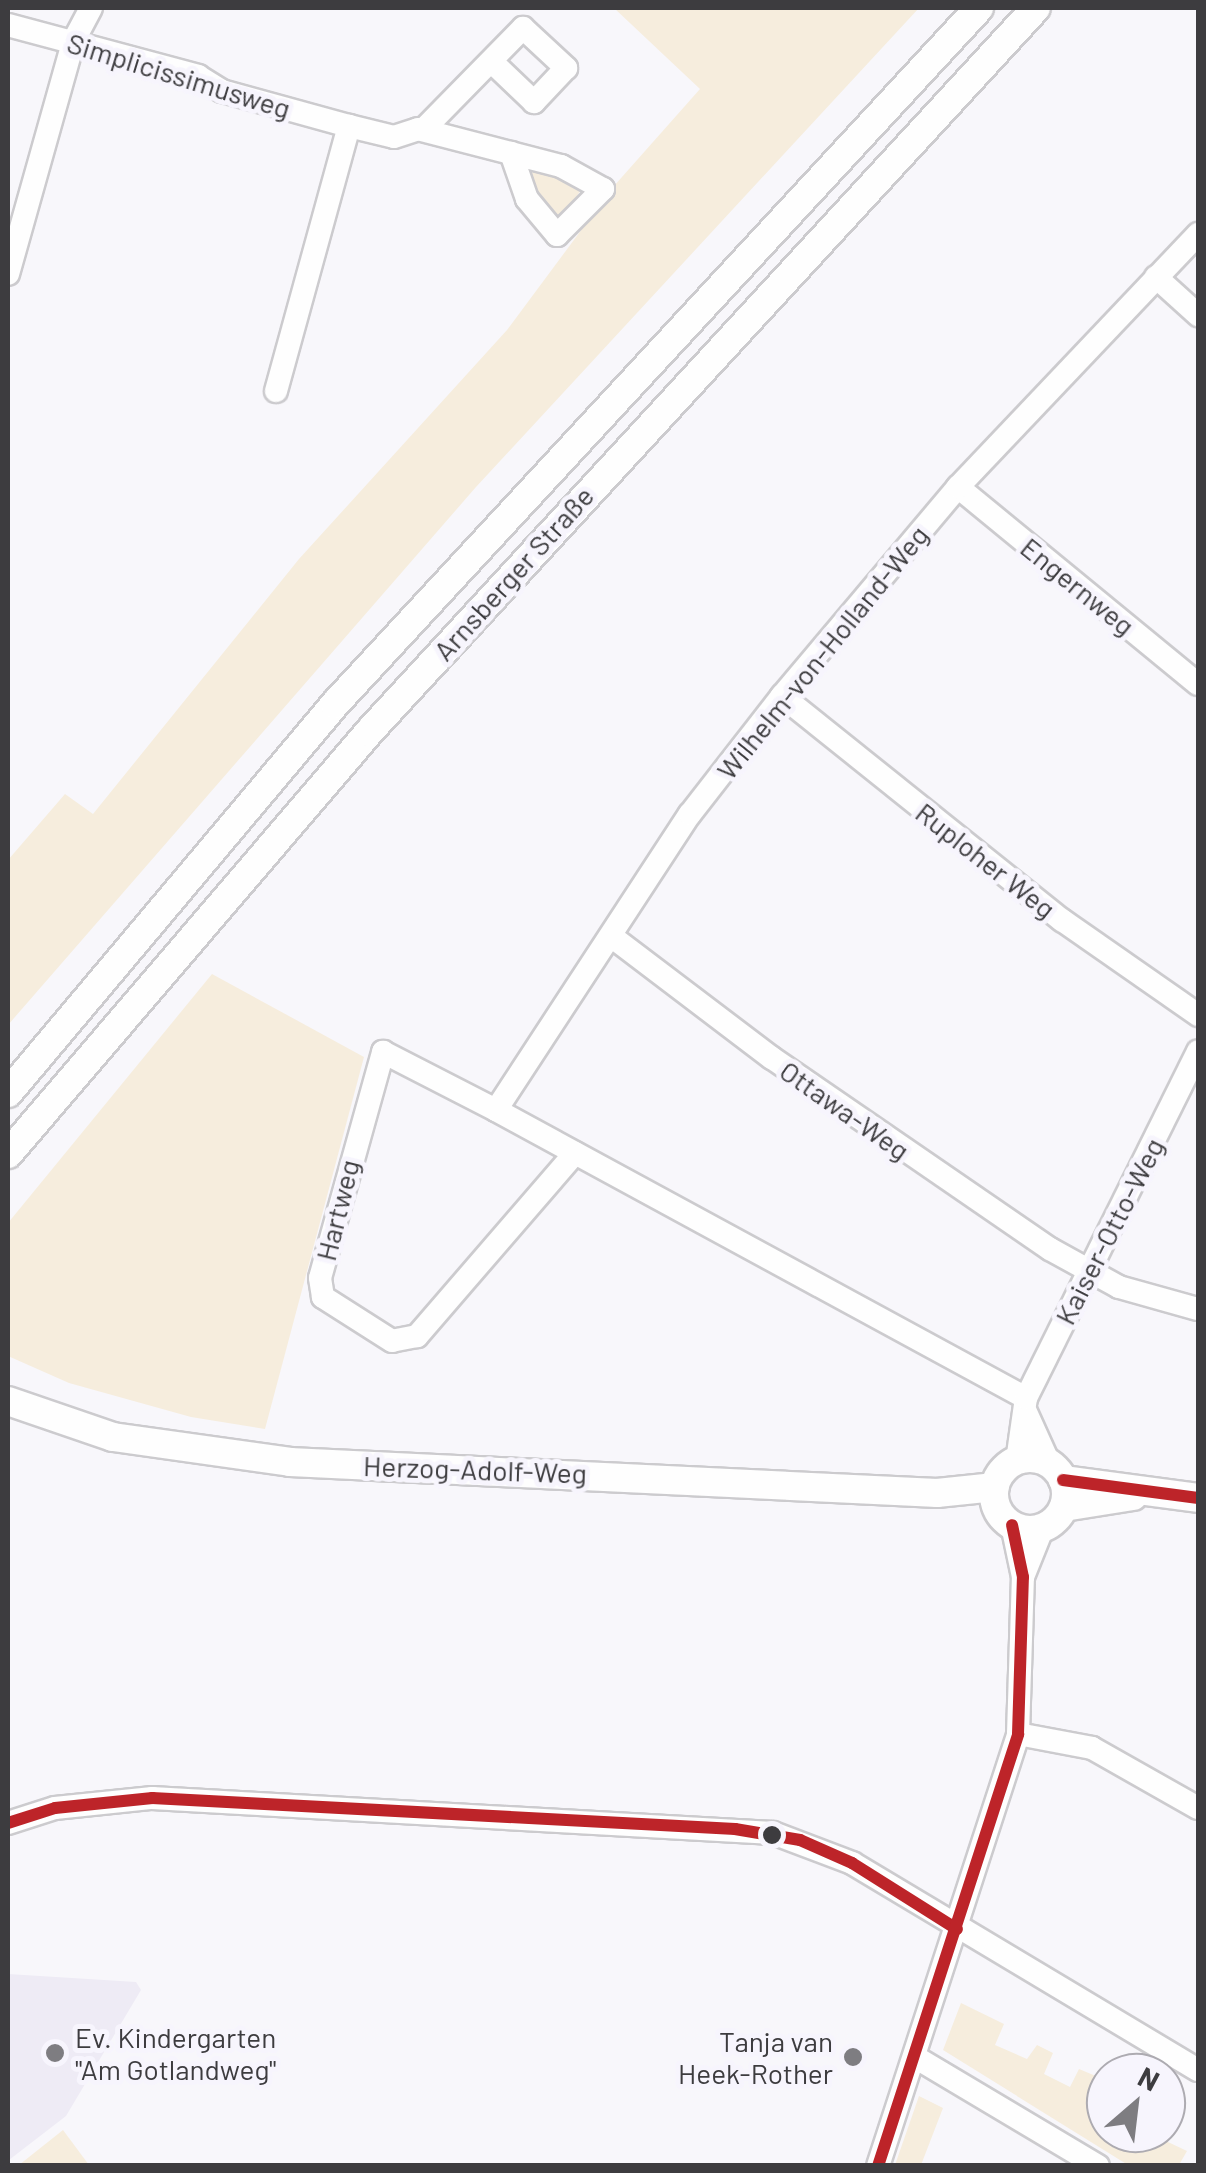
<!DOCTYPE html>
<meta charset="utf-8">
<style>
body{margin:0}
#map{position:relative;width:1206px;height:2173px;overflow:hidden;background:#f8f7fb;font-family:Barlow,sans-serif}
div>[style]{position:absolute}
.built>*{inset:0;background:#eeebf5}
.green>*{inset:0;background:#f6eddd}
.roads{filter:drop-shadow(2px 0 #cccbce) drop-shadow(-2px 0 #cccbce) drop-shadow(0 2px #cccbce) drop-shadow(0 -2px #cccbce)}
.minor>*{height:22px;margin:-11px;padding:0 11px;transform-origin:11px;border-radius:11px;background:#fefefe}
.major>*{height:28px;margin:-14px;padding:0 14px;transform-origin:14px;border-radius:14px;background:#fefefe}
.major>.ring{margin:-14px;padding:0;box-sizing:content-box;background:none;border:28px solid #fefefe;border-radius:50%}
.bus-1>*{height:12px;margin:-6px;padding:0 6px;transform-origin:6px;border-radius:6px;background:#bd2429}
.dots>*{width:28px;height:28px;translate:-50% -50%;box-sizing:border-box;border:5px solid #f7f5fd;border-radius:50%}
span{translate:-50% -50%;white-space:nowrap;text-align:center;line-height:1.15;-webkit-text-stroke:10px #f7f5fd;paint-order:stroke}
.street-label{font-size:28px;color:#3d3c3f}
.poi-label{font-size:28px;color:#3d3c3f}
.left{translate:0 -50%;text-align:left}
.right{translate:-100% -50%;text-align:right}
.frame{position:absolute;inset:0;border:10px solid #3d3c3f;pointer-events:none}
.north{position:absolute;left:1086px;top:2053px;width:100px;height:100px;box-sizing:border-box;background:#f7f5fd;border:2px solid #adabb1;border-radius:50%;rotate:28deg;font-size:28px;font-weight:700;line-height:40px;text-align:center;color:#3d3c3f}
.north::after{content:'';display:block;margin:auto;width:35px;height:45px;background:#7e7d81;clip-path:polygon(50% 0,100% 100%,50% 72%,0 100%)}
</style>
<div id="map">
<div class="built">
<i style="clip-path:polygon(8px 1974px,136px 1982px,141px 1990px,66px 2116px,9px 2160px)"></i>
</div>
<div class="green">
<i style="clip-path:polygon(614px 8px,919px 8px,476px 487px,8px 1025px,8px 860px,65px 794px,93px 814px,299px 559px,507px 330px,614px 186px,700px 89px)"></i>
<i style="clip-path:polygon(530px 169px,549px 171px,581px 190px,560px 220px,536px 194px)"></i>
<i style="clip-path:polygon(212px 974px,364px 1057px,265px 1429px,191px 1417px,69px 1383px,8px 1356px,8px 1223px)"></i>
<i style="clip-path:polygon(961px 2003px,1004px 2024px,995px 2045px,1027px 2059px,1037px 2045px,1053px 2053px,1044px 2074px,1070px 2087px,1079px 2069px,1103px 2079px,1092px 2105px,1106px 2113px,1106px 2133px,1149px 2133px,1187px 2151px,1179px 2165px,1128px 2165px,943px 2050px)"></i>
<i style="clip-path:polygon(919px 2096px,943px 2108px,921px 2165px,895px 2165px)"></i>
<i style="clip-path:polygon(63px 2130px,89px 2165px,19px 2165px)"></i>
</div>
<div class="roads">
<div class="minor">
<i style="left:8px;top:25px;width:197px;rotate:15deg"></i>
<i style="left:198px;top:76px;width:28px;rotate:32deg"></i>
<i style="left:222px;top:91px;width:132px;rotate:15.4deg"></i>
<i style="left:349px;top:126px;width:46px;rotate:13.7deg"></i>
<i style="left:394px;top:137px;width:25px;rotate:-18deg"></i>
<i style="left:418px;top:129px;width:148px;rotate:14.5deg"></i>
<i style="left:561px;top:166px;width:48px;rotate:28.7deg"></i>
<i style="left:603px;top:189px;width:65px;rotate:135deg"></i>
<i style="left:557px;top:235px;width:47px;rotate:-129.8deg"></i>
<i style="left:527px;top:199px;width:49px;rotate:-109.2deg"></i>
<i style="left:423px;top:130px;width:143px;rotate:-45.6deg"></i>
<i style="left:523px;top:28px;width:59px;rotate:42.9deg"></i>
<i style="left:566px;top:68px;width:47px;rotate:133.3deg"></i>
<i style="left:534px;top:102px;width:59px;rotate:-136.4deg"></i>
<i style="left:8px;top:274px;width:241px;rotate:-74.3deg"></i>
<i style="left:73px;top:42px;width:38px;rotate:-62deg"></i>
<i style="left:1156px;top:277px;width:57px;rotate:42.1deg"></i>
<i style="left:276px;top:391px;width:275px;rotate:-74.6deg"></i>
<i style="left:958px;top:487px;width:310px;rotate:39.4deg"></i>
<i style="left:782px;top:696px;width:359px;rotate:38.7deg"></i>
<i style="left:1062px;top:920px;width:166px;rotate:34.9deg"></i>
<i style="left:611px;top:936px;width:202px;rotate:37.2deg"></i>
<i style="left:772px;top:1058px;width:337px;rotate:34.5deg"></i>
<i style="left:1050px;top:1249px;width:79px;rotate:28.8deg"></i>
<i style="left:1119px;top:1287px;width:82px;rotate:15.6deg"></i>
<i style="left:496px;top:1110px;width:354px;rotate:-56.8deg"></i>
<i style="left:690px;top:814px;width:150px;rotate:-52.1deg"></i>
<i style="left:782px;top:696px;width:273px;rotate:-49.9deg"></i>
<i style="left:958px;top:487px;width:349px;rotate:-46.5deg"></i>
<i style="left:575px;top:1153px;width:242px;rotate:130.8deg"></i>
<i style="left:417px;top:1336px;width:25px;rotate:169deg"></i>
<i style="left:392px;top:1341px;width:82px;rotate:-147.5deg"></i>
<i style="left:323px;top:1297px;width:19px;rotate:-99deg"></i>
<i style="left:320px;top:1278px;width:235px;rotate:-74.4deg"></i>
<i style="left:383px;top:1052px;width:127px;rotate:27.2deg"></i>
<i style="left:496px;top:1110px;width:603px;rotate:28.52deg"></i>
<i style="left:1026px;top:1412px;width:56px;rotate:65.7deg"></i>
<i style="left:1017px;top:1461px;width:64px;rotate:-81.9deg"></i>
<i style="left:1026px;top:1398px;width:387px;rotate:-63.6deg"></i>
<i style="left:1023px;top:1577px;width:54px;rotate:-68.2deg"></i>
<i style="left:1018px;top:1734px;width:75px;rotate:10.7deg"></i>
<i style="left:1092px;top:1748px;width:122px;rotate:29.5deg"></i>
<i style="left:8px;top:1823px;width:49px;rotate:-17.7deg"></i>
<i style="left:55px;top:1808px;width:98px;rotate:-5.9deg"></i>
<i style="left:152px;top:1798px;width:622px;rotate:3.23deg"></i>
<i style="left:773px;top:1833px;width:85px;rotate:20.8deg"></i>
<i style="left:852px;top:1863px;width:403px;rotate:30.9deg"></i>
<i style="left:915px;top:2057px;width:213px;rotate:30.8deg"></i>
<i style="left:878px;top:2166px;width:454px;rotate:-72deg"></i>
<i style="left:1018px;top:1734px;width:157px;rotate:-88.2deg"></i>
<i style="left:1023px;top:1577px;width:53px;rotate:-101.9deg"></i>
</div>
<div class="major">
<i style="left:8px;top:1093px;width:508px;rotate:-49.95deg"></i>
<i style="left:335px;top:704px;width:948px;rotate:-47.22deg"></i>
<i style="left:8px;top:1154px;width:555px;rotate:-49.45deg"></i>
<i style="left:369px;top:732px;width:984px;rotate:-47.35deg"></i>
<i style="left:8px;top:1401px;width:111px;rotate:18.9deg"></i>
<i style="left:113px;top:1437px;width:179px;rotate:8deg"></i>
<i style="left:290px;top:1462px;width:648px;rotate:2.74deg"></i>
<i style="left:937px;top:1493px;width:58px;rotate:-5.9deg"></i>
<i class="ring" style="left:994px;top:1458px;width:44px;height:44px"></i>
<i style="left:1063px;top:1480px;width:136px;rotate:7.6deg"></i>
<i style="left:1064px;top:1507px;width:70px;rotate:-9.1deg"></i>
</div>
</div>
<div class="bus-1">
<i style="left:1063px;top:1480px;width:136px;rotate:7.6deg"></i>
<i style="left:8px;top:1823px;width:49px;rotate:-17.7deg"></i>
<i style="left:55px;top:1808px;width:98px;rotate:-5.9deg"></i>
<i style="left:152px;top:1798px;width:584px;rotate:3.04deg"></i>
<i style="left:735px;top:1829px;width:66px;rotate:9.6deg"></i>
<i style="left:800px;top:1840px;width:57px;rotate:23.9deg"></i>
<i style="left:852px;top:1863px;width:124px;rotate:32.2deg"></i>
<i style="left:878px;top:2166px;width:454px;rotate:-72deg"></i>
<i style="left:1018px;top:1734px;width:157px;rotate:-88.2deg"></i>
<i style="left:1023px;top:1577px;width:53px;rotate:-101.9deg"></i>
</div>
<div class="dots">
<i style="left:772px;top:1835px;background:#3d3c3f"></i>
<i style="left:55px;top:2053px;background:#7e7d81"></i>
<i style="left:853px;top:2057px;background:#7e7d81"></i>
</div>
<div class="street-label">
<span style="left:179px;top:75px;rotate:17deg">Simplicissimusweg</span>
<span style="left:513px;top:573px;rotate:-48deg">Arnsberger Straße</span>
<span style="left:1078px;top:586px;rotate:39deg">Engernweg</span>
<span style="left:822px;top:652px;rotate:-51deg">Wilhelm-von-Holland-Weg</span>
<span style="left:986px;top:860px;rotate:38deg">Ruploher Weg</span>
<span style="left:845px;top:1110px;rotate:35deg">Ottawa-Weg</span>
<span style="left:337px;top:1210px;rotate:-76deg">Hartweg</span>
<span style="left:1109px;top:1231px;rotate:-63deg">Kaiser-Otto-Weg</span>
<span style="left:475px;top:1469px;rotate:2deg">Herzog-Adolf-Weg</span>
</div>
<div class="poi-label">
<span class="left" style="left:75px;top:2053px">Ev. Kindergarten<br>"Am Gotlandweg"</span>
<span class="right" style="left:833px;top:2057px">Tanja van<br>Heek-Rother</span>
</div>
<div class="frame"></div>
<div class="north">N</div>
</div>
